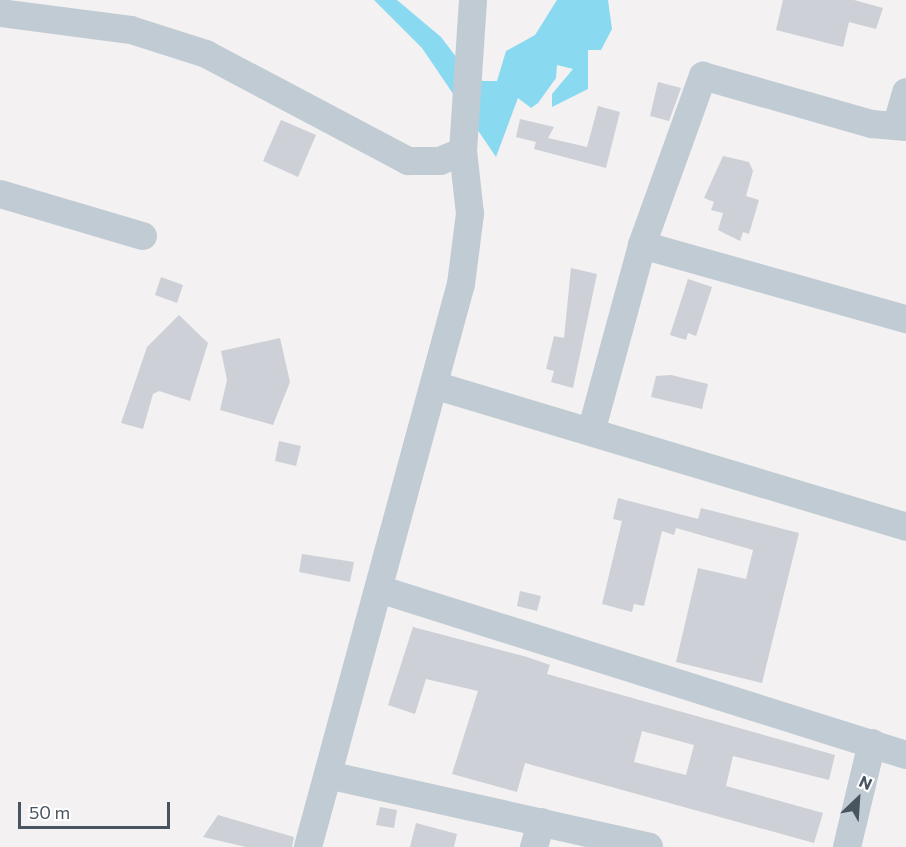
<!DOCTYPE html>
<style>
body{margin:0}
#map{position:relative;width:906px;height:847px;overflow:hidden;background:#f3f1f1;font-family:Commissioner,sans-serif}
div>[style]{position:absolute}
.water>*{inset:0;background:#89daf1}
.building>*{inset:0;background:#cdd0d6}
.minor>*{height:28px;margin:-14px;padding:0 14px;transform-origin:14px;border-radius:14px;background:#c1cbd3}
span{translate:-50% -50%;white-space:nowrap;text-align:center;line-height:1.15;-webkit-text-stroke:4.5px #fff;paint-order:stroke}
.north{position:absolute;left:828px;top:769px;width:60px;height:60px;-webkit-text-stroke:4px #fff;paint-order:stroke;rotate:25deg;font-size:16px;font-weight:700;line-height:24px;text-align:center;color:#485460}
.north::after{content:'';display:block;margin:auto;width:21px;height:27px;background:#485460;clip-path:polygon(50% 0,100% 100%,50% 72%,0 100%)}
.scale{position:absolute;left:18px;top:802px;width:152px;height:27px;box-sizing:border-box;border:3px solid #485460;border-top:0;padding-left:8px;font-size:18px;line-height:21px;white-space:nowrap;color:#485460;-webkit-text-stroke:4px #fff;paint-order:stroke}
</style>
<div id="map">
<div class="water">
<i style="clip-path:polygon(374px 0,397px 0,441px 37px,469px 74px,483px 81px,497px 81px,506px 51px,535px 35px,557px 0,608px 0,612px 29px,601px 50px,588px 50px,588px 89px,552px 107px,552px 94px,573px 69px,557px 65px,556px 78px,538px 103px,531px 108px,518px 98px,496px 157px,422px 48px)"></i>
</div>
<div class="building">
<i style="clip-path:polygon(783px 0,854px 0,883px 8px,876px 29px,849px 22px,843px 47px,776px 30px)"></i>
<i style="clip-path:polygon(658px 82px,681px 88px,669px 121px,650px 116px)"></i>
<i style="clip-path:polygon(598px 106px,620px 112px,606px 168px,534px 149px,536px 142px,516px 137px,520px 119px,554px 127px,548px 138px,587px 147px)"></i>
<i style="clip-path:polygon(281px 120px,316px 135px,298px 177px,263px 161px)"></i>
<i style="clip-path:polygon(723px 156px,749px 162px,753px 171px,746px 196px,759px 200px,749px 234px,743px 232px,740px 241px,718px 230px,723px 213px,711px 210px,714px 202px,704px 198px)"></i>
<i style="clip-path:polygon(571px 268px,597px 274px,573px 388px,551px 382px,554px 371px,546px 369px,554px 336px,564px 338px)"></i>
<i style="clip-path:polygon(161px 277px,183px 285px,177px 303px,155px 295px)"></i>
<i style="clip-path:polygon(688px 279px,712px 287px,696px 336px,688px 333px,686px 340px,670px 335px)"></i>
<i style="clip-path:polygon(179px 315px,208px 343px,190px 401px,159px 391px,153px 394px,143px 429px,121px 423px,147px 347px)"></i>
<i style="clip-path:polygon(280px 338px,290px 382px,273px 425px,220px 410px,227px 380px,221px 351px)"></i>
<i style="clip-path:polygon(671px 375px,708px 384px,702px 409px,651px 397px,656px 376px)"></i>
<i style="clip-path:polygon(279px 441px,301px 446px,296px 466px,275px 461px)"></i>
<i style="clip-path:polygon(618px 498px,698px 519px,701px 508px,799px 533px,762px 683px,676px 662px,698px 568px,746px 579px,753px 550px,676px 528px,674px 535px,662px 531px,644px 606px,634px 604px,632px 612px,602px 604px,622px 521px,613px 519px)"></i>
<i style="clip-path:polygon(302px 554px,354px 562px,350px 582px,299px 572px)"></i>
<i style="clip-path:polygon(520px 591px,541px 596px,537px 611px,517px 606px)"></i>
<i style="clip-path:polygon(evenodd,413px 627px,527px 657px,550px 665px,547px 674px,835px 755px,829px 780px,733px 756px,726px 786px,823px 813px,814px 843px,525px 763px,517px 792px,452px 774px,478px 691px,426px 679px,415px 714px,388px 705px,413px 627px,642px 731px,694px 745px,686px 775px,634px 762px,642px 731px)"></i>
<i style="clip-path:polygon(380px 807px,397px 810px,394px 828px,376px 825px)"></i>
<i style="clip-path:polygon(218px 815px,294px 837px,292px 847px,246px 847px,203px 837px)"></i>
<i style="clip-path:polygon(416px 823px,457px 834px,454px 847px,410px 847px)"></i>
</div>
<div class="minor">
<i style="left:0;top:13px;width:132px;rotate:7.4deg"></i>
<i style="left:131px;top:30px;width:79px;rotate:17.7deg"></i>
<i style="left:206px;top:54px;width:229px;rotate:27.9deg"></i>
<i style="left:408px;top:161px;width:32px"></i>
<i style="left:440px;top:161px;width:25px;rotate:-23deg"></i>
<i style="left:897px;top:124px;width:33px;rotate:-74deg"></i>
<i style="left:0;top:194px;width:149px;rotate:16.4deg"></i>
<i style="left:642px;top:245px;width:274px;rotate:15.7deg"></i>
<i style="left:437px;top:386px;width:490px;rotate:16.7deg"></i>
<i style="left:591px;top:432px;width:194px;rotate:-74.7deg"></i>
<i style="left:642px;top:245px;width:180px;rotate:-70.2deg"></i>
<i style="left:703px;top:76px;width:176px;rotate:15.9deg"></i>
<i style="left:872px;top:124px;width:34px;rotate:5deg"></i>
<i style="left:382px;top:590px;width:549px;rotate:17.48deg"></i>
<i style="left:328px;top:775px;width:329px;rotate:12.6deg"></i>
<i style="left:308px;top:847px;width:583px;rotate:-74.8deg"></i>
<i style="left:461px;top:284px;width:71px;rotate:-82.7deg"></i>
<i style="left:470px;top:214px;width:63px;rotate:-96.3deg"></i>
<i style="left:463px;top:151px;width:151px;rotate:-86.2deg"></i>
<i style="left:534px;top:847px;width:26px;rotate:-74deg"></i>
<i style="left:847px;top:847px;width:107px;rotate:-76.5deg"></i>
</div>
<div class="north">N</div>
<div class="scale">50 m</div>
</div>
